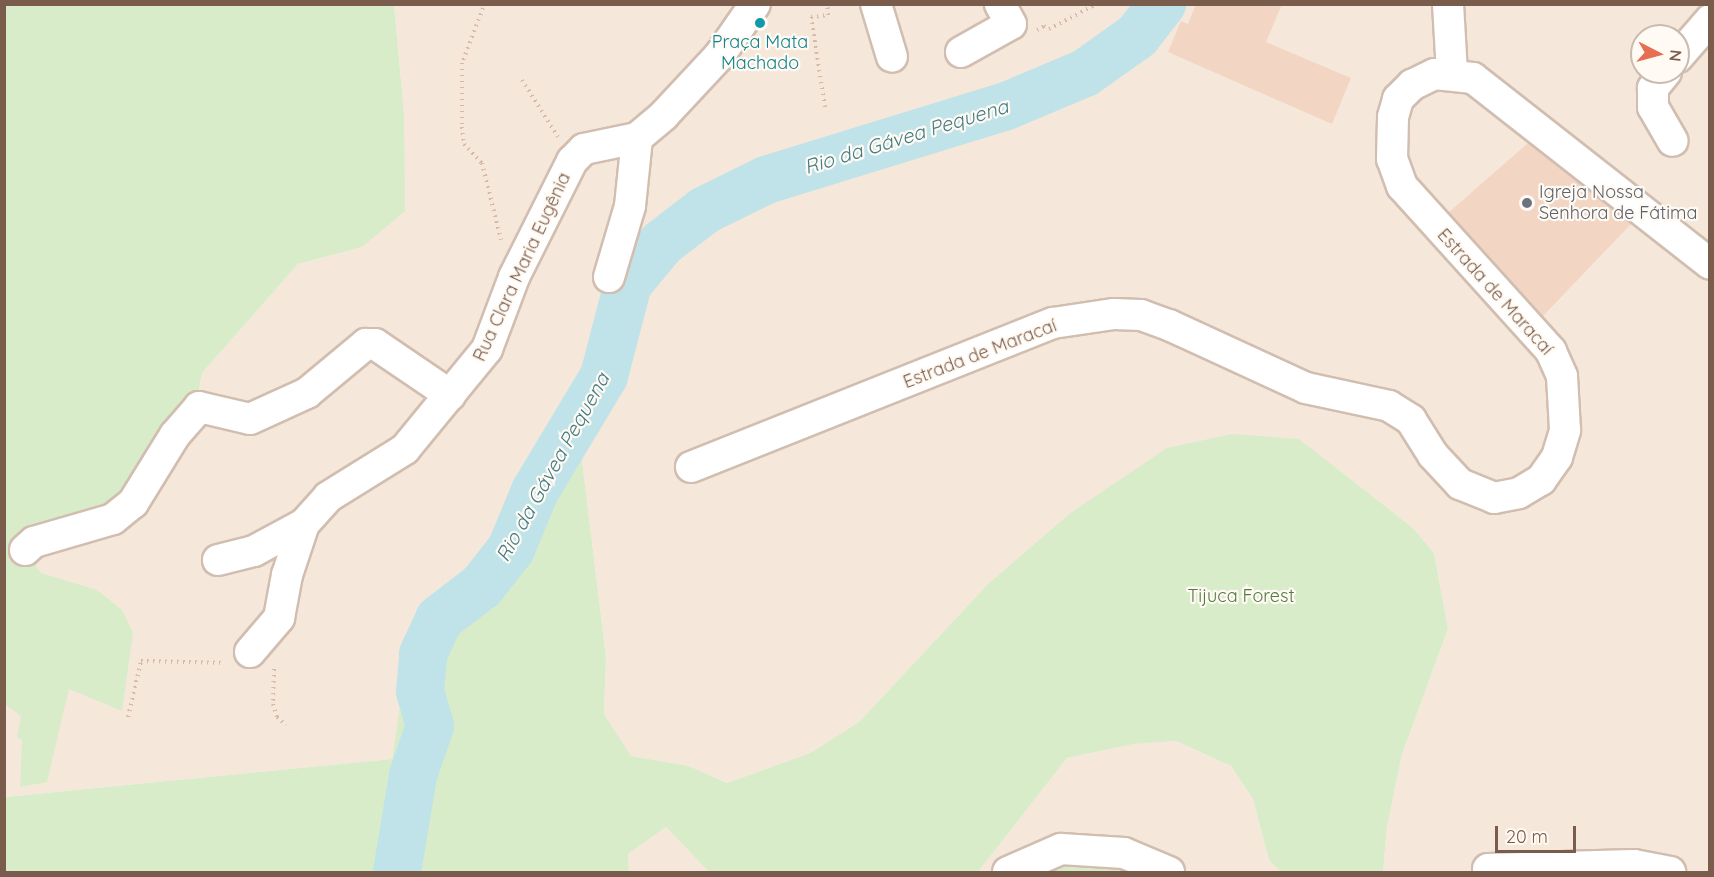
<!DOCTYPE html>
<meta charset="utf-8">
<style>
body{margin:0}
#map{position:relative;width:1714px;height:877px;overflow:hidden;background:#fdf6ec;font-family:Quicksand,sans-serif}
div>[style]{position:absolute}
.residential>*{inset:0;background:#f5e8da}
.green>*{inset:0;background:#d8ecc9}
.river>*{height:48px;margin:-24px;padding:0 24px;transform-origin:24px;border-radius:24px;background:#bfe3e8}
.building>*{inset:0;background:#f3d5c3}
.path>*{height:4px;margin-top:-2px;transform-origin:0;background:repeating-linear-gradient(90deg,#d9b8a5 0 1.5px,transparent 0 6px)}
.roads{filter:drop-shadow(2px 0 #d1beb0) drop-shadow(-2px 0 #d1beb0) drop-shadow(0 2px #d1beb0) drop-shadow(0 -2px #d1beb0)}
.minor>*{height:30px;margin:-15px;padding:0 15px;transform-origin:15px;border-radius:15px;background:#fff}
.dots>*{width:16px;height:16px;translate:-50% -50%;box-sizing:border-box;border:3px solid #fffaf3;border-radius:50%}
span{translate:-50% -50%;white-space:nowrap;text-align:center;line-height:1.15;-webkit-text-stroke:4.5px #fffaf3;paint-order:stroke}
.culture-label{font-size:18px;color:#0d838f}
.worship-label{font-size:18px;color:#5b616d}
.left{translate:0 -50%;text-align:left}
.street-label{font-size:18px;color:#7a5c4d}
.park-label{font-size:18px;color:#537a41}
.water-label{font-size:20px;color:#437c86;font-style:italic}
.frame{position:absolute;inset:0;border:6px solid #7a5c4d;pointer-events:none}
.north{position:absolute;left:1630px;top:24px;width:60px;height:60px;box-sizing:border-box;background:#fffaf3;border:2px solid #cabbb1;border-radius:50%;rotate:96deg;font-size:16px;font-weight:700;line-height:24px;text-align:center;color:#7a5c4d}
.north::after{content:'';display:block;margin:auto;width:21px;height:27px;background:#e76f51;clip-path:polygon(50% 0,100% 100%,50% 72%,0 100%)}
.scale{position:absolute;left:1495px;top:826px;width:81px;height:27px;box-sizing:border-box;border:3px solid #7a5c4d;border-top:0;padding-left:8px;font-size:18px;line-height:21px;white-space:nowrap;color:#7a5c4d;-webkit-text-stroke:4px #fffaf3;paint-order:stroke}
</style>
<div id="map">
<div class="residential">
<i style="clip-path:polygon(evenodd,394px 5px,1709px 5px,1709px 872px,1383px 872px,1387px 827px,1402px 754px,1448px 629px,1434px 553px,1414px 529px,1069px 514px,988px 584px,859px 722px,810px 753px,727px 783px,689px 766px,630px 756px,604px 714px,606px 657px,581px 452px,594px 420px,411px 641px,392px 759px,5px 797px,4px 596px,41px 535px,190px 442px,202px 373px,298px 264px,362px 247px,404px 113px,394px 5px,1642px 36px,1678px 36px,1678px 72px,1642px 72px,1642px 36px)"></i>
<i style="clip-path:polygon(1176px 741px,1231px 766px,1253px 799px,1269px 860px,1281px 872px,1124px 872px,1104px 865px,1027px 872px,978px 872px,1067px 758px,1134px 744px)"></i>
<i style="clip-path:polygon(666px 827px,709px 872px,629px 872px,628px 854px)"></i>
</div>
<div class="green">
<i style="clip-path:polygon(5px 5px,394px 5px,404px 113px,405px 211px,362px 247px,298px 264px,202px 373px,190px 442px,144px 486px,63px 546px,41px 536px,36px 566px,41px 573px,97px 590px,122px 610px,133px 633px,122px 711px,69px 689px,47px 782px,20px 787px,22px 740px,17px 737px,21px 716px,5px 704px)"></i>
<i style="clip-path:polygon(595px 417px,581px 452px,606px 657px,604px 714px,631px 756px,689px 766px,727px 783px,810px 753px,859px 722px,988px 584px,1069px 514px,1167px 448px,1232px 434px,1299px 439px,1414px 529px,1434px 553px,1448px 629px,1402px 754px,1387px 827px,1383px 872px,1281px 872px,1269px 860px,1253px 799px,1231px 766px,1176px 741px,1134px 744px,1067px 758px,978px 872px,709px 872px,666px 827px,628px 854px,629px 872px,5px 872px,5px 797px,392px 759px,410px 641px)"></i>
<i style="clip-path:polygon(1062px 858px,1104px 865px,1124px 872px,1027px 872px)"></i>
</div>
<div class="river">
<i style="left:397px;top:872px;width:98px;rotate:-80.6deg"></i>
<i style="left:413px;top:775px;width:52px;rotate:-70.9deg"></i>
<i style="left:430px;top:726px;width:35px;rotate:-106deg"></i>
<i style="left:420px;top:692px;width:38px;rotate:-85deg"></i>
<i style="left:423px;top:654px;width:38px;rotate:-65deg"></i>
<i style="left:439px;top:619px;width:54px;rotate:-37.5deg"></i>
<i style="left:482px;top:586px;width:47px;rotate:-51.9deg"></i>
<i style="left:511px;top:549px;width:63px;rotate:-67.5deg"></i>
<i style="left:535px;top:491px;width:134px;rotate:-59deg"></i>
<i style="left:604px;top:376px;width:95px;rotate:-75.4deg"></i>
<i style="left:628px;top:284px;width:53px;rotate:-50.3deg"></i>
<i style="left:662px;top:243px;width:54px;rotate:-37.5deg"></i>
<i style="left:705px;top:210px;width:68px;rotate:-26.2deg"></i>
<i style="left:766px;top:180px;width:249px;rotate:-17.1deg"></i>
<i style="left:1004px;top:107px;width:88px;rotate:-22.8deg"></i>
<i style="left:1085px;top:73px;width:64px;rotate:-35.4deg"></i>
<i style="left:1137px;top:36px;width:41px;rotate:-52deg"></i>
</div>
<div class="building">
<i style="clip-path:polygon(1196px 4px,1282px 4px,1266px 42px,1351px 78px,1332px 124px,1168px 52px,1181px 21px,1188px 24px)"></i>
<i style="clip-path:polygon(1528px 143px,1631px 224px,1543px 316px,1449px 212px)"></i>
</div>
<div class="path">
<i style="left:483px;top:8px;width:59px;rotate:110.9deg"></i>
<i style="left:462px;top:63px;width:64px;rotate:90deg"></i>
<i style="left:462px;top:127px;width:17px;rotate:83deg"></i>
<i style="left:464px;top:144px;width:26px;rotate:47deg"></i>
<i style="left:482px;top:163px;width:79px;rotate:76.1deg"></i>
<i style="left:1037px;top:30px;width:8px;rotate:-30deg"></i>
<i style="left:1044px;top:26px;width:6px;rotate:31deg"></i>
<i style="left:1049px;top:29px;width:54px;rotate:-27.5deg"></i>
<i style="left:522px;top:80px;width:67px;rotate:57.7deg"></i>
<i style="left:825px;top:107px;width:91px;rotate:-98.8deg"></i>
<i style="left:811px;top:17px;width:17px;rotate:-7deg"></i>
<i style="left:828px;top:15px;width:11px;rotate:-95deg"></i>
<i style="left:274px;top:669px;width:35px;rotate:92deg"></i>
<i style="left:273px;top:704px;width:14px;rotate:73deg"></i>
<i style="left:277px;top:717px;width:12px;rotate:42deg"></i>
<i style="left:128px;top:717px;width:57px;rotate:-76.9deg"></i>
<i style="left:141px;top:661px;width:84px;rotate:1.4deg"></i>
</div>
<div class="roads">
<div class="minor">
<i style="left:876px;top:4px;width:55px;rotate:73.2deg"></i>
<i style="left:1448px;top:4px;width:70px;rotate:86.7deg"></i>
<i style="left:961px;top:52px;width:57px;rotate:-29.2deg"></i>
<i style="left:1011px;top:24px;width:23px;rotate:-119deg"></i>
<i style="left:1678px;top:57px;width:49px;rotate:-49.1deg"></i>
<i style="left:1666px;top:72px;width:21px;rotate:129deg"></i>
<i style="left:1653px;top:88px;width:19px;rotate:90deg"></i>
<i style="left:1653px;top:107px;width:39px;rotate:60deg"></i>
<i style="left:609px;top:277px;width:74px;rotate:-73.5deg"></i>
<i style="left:630px;top:206px;width:68px;rotate:-84.1deg"></i>
<i style="left:691px;top:467px;width:390px;rotate:-21.7deg"></i>
<i style="left:1053px;top:323px;width:62px;rotate:-8.4deg"></i>
<i style="left:1114px;top:314px;width:27px;rotate:2deg"></i>
<i style="left:1141px;top:315px;width:30px;rotate:20deg"></i>
<i style="left:1169px;top:325px;width:151px;rotate:24.7deg"></i>
<i style="left:1306px;top:388px;width:85px;rotate:12.2deg"></i>
<i style="left:1389px;top:406px;width:26px;rotate:32deg"></i>
<i style="left:1411px;top:420px;width:41px;rotate:57.8deg"></i>
<i style="left:1433px;top:455px;width:40px;rotate:47deg"></i>
<i style="left:1460px;top:484px;width:37px;rotate:22deg"></i>
<i style="left:1494px;top:498px;width:25px;rotate:-11deg"></i>
<i style="left:1519px;top:493px;width:26px;rotate:-31deg"></i>
<i style="left:1541px;top:480px;width:28px;rotate:-55deg"></i>
<i style="left:1557px;top:457px;width:28px;rotate:-73deg"></i>
<i style="left:1565px;top:430px;width:54px;rotate:-93.2deg"></i>
<i style="left:1562px;top:376px;width:27px;rotate:-114deg"></i>
<i style="left:1551px;top:351px;width:222px;rotate:-132.1deg"></i>
<i style="left:1402px;top:186px;width:29px;rotate:-110deg"></i>
<i style="left:1392px;top:159px;width:42px;rotate:-88.6deg"></i>
<i style="left:1393px;top:117px;width:19px;rotate:-74deg"></i>
<i style="left:1398px;top:99px;width:20px;rotate:-45deg"></i>
<i style="left:1412px;top:85px;width:25px;rotate:-26deg"></i>
<i style="left:1435px;top:74px;width:38px;rotate:6deg"></i>
<i style="left:1473px;top:78px;width:301px;rotate:38.1deg"></i>
<i style="left:25px;top:550px;width:12px;rotate:-42deg"></i>
<i style="left:34px;top:542px;width:82px;rotate:-16.2deg"></i>
<i style="left:113px;top:519px;width:26px;rotate:-39deg"></i>
<i style="left:133px;top:503px;width:80px;rotate:-58.3deg"></i>
<i style="left:175px;top:435px;width:37px;rotate:-49deg"></i>
<i style="left:199px;top:407px;width:52px;rotate:13.2deg"></i>
<i style="left:250px;top:419px;width:63px;rotate:-24.5deg"></i>
<i style="left:307px;top:393px;width:77px;rotate:-39.7deg"></i>
<i style="left:366px;top:344px;width:9px"></i>
<i style="left:375px;top:344px;width:91px;rotate:34.2deg"></i>
<i style="left:218px;top:560px;width:37px;rotate:-14deg"></i>
<i style="left:254px;top:551px;width:57px;rotate:-28.4deg"></i>
<i style="left:250px;top:652px;width:45px;rotate:-49.5deg"></i>
<i style="left:279px;top:618px;width:44px;rotate:-79.5deg"></i>
<i style="left:287px;top:575px;width:54px;rotate:-71.6deg"></i>
<i style="left:304px;top:524px;width:36px;rotate:-48deg"></i>
<i style="left:328px;top:497px;width:91px;rotate:-31.9deg"></i>
<i style="left:405px;top:449px;width:129px;rotate:-50.6deg"></i>
<i style="left:487px;top:349px;width:77px;rotate:-69.4deg"></i>
<i style="left:514px;top:277px;width:130px;rotate:-63.4deg"></i>
<i style="left:572px;top:161px;width:17px;rotate:-45deg"></i>
<i style="left:584px;top:149px;width:54px;rotate:-11.7deg"></i>
<i style="left:637px;top:138px;width:35px;rotate:-40deg"></i>
<i style="left:664px;top:115px;width:81px;rotate:-47deg"></i>
<i style="left:719px;top:56px;width:63px;rotate:-55.3deg"></i>
<i style="left:1488px;top:869px;width:146px;rotate:-1.6deg"></i>
<i style="left:1634px;top:865px;width:37px;rotate:11deg"></i>
<i style="left:1008px;top:872px;width:58px;rotate:-23.5deg"></i>
<i style="left:1061px;top:849px;width:63px;rotate:3.6deg"></i>
<i style="left:1124px;top:853px;width:49px;rotate:22.9deg"></i>
</div>
</div>
<div class="dots">
<i style="left:760px;top:23px;background:#0f9aa8"></i>
<i style="left:1527px;top:203px;background:#6b7280"></i>
</div>
<div class="culture-label">
<span style="left:760px;top:53px">Praça Mata<br>Machado</span>
</div>
<div class="worship-label">
<span class="left" style="left:1539px;top:203px">Igreja Nossa<br>Senhora de Fátima</span>
</div>
<div class="street-label">
<span style="left:522px;top:267px;rotate:-65deg">Rua Clara Maria Eugênia</span>
<span style="left:1495px;top:292px;rotate:48deg">Estrada de Maracaí</span>
<span style="left:980px;top:354px;rotate:-21deg">Estrada de Maracaí</span>
</div>
<div class="park-label">
<span style="left:1241px;top:596px">Tijuca Forest</span>
</div>
<div class="water-label">
<span style="left:906px;top:136px;rotate:-17deg">Rio da Gávea Pequena</span>
<span style="left:552px;top:467px;rotate:-61deg">Rio da Gávea Pequena</span>
</div>
<div class="frame"></div>
<div class="north">N</div>
<div class="scale">20 m</div>
</div>
